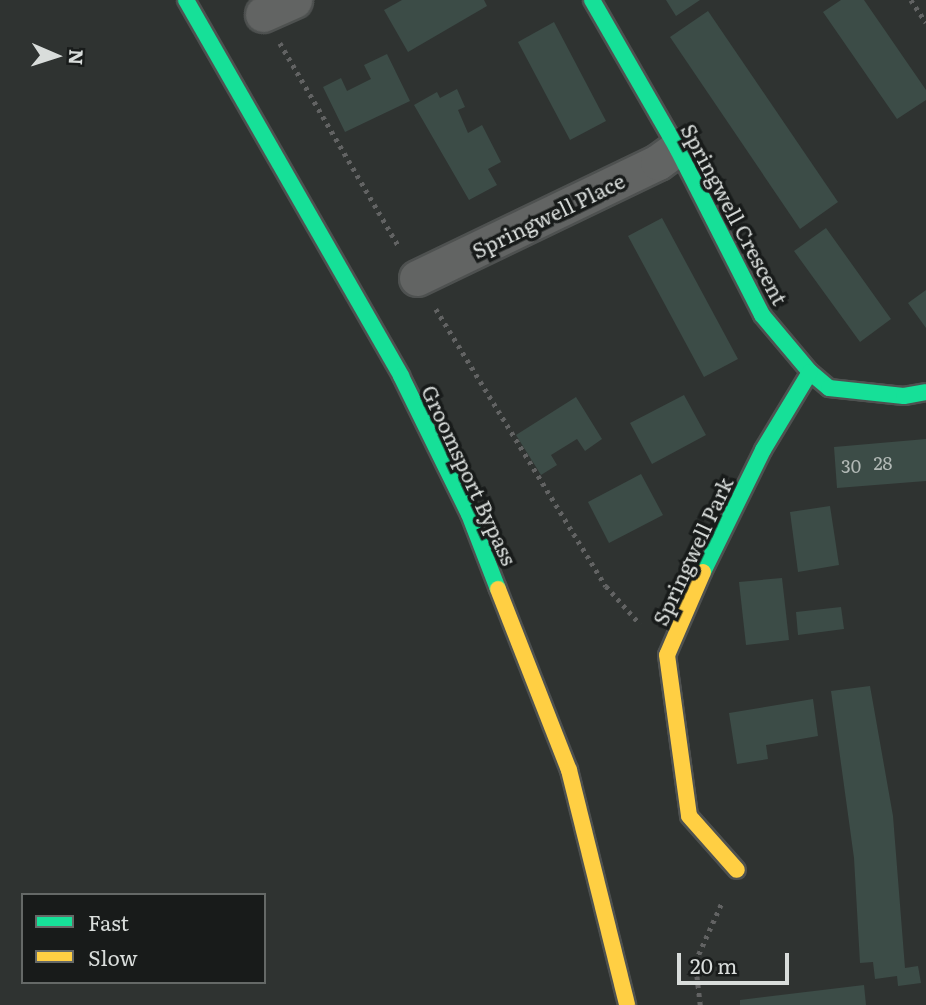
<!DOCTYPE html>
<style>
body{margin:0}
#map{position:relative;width:926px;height:1005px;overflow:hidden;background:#2f3331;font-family:Literata,serif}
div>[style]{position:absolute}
.building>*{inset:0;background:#3c4c47}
.path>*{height:4.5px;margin-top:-2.25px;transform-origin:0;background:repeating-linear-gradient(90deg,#626363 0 3.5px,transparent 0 8.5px)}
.roads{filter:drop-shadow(2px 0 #4e5150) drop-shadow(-2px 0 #4e5150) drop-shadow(0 2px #4e5150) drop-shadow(0 -2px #4e5150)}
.street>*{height:35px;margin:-17.5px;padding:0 17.5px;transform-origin:17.5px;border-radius:17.5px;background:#626463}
.fast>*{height:16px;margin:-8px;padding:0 8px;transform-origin:8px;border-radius:8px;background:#16e098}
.slow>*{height:16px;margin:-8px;padding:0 8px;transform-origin:8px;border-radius:8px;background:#ffcf43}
span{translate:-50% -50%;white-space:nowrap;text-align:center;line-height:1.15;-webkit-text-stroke:7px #181b1a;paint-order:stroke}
.number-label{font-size:18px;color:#b2b9b6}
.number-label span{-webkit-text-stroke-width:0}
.street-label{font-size:21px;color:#d9dddb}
.legend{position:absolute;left:21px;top:893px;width:245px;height:91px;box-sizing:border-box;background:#181b1a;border:2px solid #656967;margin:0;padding:9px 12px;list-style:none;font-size:21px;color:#d9dddb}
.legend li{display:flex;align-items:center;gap:14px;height:35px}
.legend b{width:35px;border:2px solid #656967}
.north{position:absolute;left:21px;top:21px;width:70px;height:70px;-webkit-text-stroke:5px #181b1a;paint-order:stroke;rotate:93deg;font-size:19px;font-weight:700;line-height:28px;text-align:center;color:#d9dddb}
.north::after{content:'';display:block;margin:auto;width:24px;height:32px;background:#d9dddb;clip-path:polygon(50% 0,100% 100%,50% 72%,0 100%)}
.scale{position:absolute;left:677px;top:953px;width:112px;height:32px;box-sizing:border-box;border:4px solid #d9dddb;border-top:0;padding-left:9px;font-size:21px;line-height:24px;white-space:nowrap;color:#d9dddb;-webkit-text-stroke:5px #181b1a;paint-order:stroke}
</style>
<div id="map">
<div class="building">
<i style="clip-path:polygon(402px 0,484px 0,487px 6px,408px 52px,384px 10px)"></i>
<i style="clip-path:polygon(666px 0,700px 0,676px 16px)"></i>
<i style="clip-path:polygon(841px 0,864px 0,926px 90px,926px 100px,897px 119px,823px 12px)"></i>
<i style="clip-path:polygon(708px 11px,838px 202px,800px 229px,670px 37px)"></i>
<i style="clip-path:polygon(554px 22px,606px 121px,570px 140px,518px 42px)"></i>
<i style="clip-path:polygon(387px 54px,410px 101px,345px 132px,323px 87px,341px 78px,347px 91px,371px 79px,364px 65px)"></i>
<i style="clip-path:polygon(457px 89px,465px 107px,458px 110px,468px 133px,482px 125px,501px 162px,488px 169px,497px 185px,469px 200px,414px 105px,437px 92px,440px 98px)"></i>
<i style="clip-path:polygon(662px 218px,738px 359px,704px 377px,628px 236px)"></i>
<i style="clip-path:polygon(826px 228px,891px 319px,860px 342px,794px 251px)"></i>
<i style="clip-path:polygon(926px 290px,926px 328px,908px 303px)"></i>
<i style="clip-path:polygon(684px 395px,706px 435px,652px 464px,630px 423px)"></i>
<i style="clip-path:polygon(576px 397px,602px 439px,585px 451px,577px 439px,551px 455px,557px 465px,541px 475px,516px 435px)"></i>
<i style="clip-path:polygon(926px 439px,926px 481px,837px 488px,834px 447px)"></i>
<i style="clip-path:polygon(641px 474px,663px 515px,609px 543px,588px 502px)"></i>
<i style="clip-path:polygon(830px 506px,839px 565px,798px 572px,790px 512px)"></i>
<i style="clip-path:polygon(782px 578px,789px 640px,746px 645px,739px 582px)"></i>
<i style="clip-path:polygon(841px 607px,844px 629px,798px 635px,796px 612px)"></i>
<i style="clip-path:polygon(870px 686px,893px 816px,905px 968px,918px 966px,921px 983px,898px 986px,897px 976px,875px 979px,873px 962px,860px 963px,854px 858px,831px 691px)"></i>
<i style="clip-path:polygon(813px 699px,818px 736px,766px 745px,768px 759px,737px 764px,729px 713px)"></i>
<i style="clip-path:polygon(864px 985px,866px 1005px,740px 1005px,740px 1000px)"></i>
</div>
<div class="path">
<i style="left:911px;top:0;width:27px;rotate:56deg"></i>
<i style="left:280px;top:43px;width:236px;rotate:59.7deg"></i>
<i style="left:436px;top:309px;width:325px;rotate:58.5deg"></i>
<i style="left:606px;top:586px;width:51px;rotate:48.2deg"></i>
<i style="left:700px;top:1005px;width:43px;rotate:-96.6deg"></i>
<i style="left:695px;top:962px;width:66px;rotate:-65.8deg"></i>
</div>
<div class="roads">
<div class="street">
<i style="left:263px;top:14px;width:34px;rotate:-24deg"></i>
<i style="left:417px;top:278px;width:267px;rotate:-25.7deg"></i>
<i style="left:658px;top:162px;width:24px;rotate:-36deg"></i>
</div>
<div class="fast">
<i style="left:186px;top:0;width:433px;rotate:60.2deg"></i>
<i style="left:401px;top:376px;width:154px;rotate:63.8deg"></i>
<i style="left:469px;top:514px;width:80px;rotate:68.9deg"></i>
<i style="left:592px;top:0;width:171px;rotate:60.1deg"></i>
<i style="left:677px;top:148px;width:187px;rotate:63deg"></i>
<i style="left:762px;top:315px;width:75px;rotate:49.9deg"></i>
<i style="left:810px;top:372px;width:25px;rotate:40deg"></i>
<i style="left:829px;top:388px;width:75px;rotate:6.1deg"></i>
<i style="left:904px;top:396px;width:22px;rotate:-10deg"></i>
<i style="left:703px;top:572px;width:136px;rotate:-63.8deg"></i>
<i style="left:763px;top:450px;width:91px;rotate:-58.9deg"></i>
</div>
<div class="slow">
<i style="left:703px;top:572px;width:90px;rotate:113.4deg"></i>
<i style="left:667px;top:655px;width:162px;rotate:82.2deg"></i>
<i style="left:689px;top:816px;width:72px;rotate:48.4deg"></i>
<i style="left:498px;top:589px;width:194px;rotate:68.6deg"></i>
<i style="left:569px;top:770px;width:242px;rotate:76.1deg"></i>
</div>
</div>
<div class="number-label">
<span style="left:883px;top:463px">28</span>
<span style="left:851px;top:466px">30</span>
</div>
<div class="street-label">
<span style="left:735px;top:214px;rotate:62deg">Springwell Crescent</span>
<span style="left:548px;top:215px;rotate:-26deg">Springwell Place</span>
<span style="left:470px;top:475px;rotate:65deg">Groomsport Bypass</span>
<span style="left:692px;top:551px;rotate:-65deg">Springwell Park</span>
</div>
<ul class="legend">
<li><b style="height:9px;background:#16e098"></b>Fast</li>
<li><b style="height:9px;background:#ffcf43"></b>Slow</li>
</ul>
<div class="north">N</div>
<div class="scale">20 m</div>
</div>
